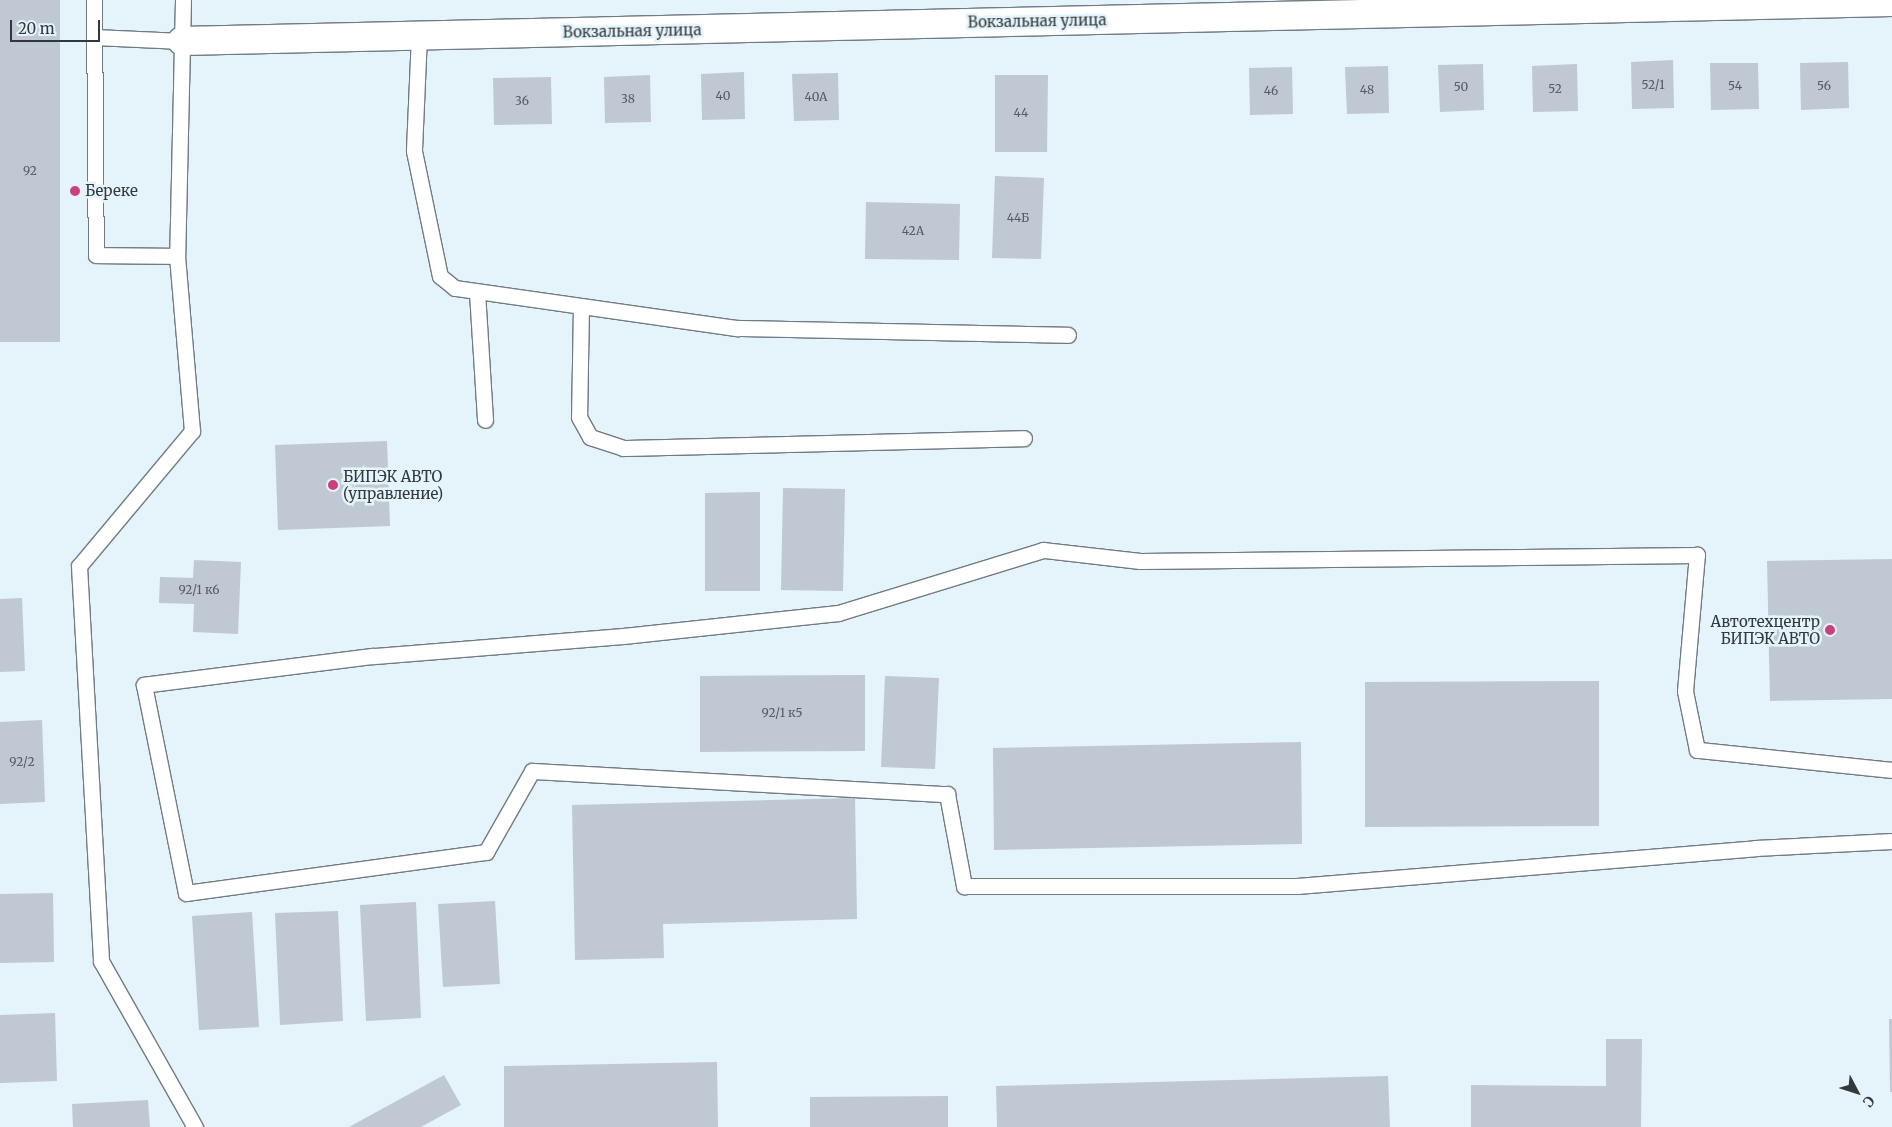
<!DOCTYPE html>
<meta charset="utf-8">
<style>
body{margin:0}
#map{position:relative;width:1892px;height:1127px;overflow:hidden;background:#e5f3fb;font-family:Merriweather,serif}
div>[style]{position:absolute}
.building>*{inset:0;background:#c0c8d3}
.roads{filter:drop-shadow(1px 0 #707c83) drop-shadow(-1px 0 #707c83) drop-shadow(0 1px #707c83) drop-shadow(0 -1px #707c83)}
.lane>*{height:15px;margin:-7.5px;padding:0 7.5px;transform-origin:7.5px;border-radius:7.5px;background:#fff}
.street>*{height:28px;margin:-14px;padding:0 14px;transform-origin:14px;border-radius:14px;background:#fff}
.dots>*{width:14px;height:14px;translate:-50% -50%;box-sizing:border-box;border:2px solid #e5f3fb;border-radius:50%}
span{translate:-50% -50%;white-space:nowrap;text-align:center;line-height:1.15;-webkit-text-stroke:5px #e5f3fb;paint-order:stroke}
.number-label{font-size:12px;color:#565c61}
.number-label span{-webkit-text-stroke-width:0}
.street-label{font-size:15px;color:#33383b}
.poi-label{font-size:15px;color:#33383b}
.left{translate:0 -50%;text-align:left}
.right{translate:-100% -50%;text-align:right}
.north{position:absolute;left:1832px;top:1067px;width:50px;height:50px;-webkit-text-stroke:4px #e5f3fb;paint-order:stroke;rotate:130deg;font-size:14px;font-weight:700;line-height:20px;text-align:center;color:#33383b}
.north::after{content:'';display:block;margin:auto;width:18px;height:22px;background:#33383b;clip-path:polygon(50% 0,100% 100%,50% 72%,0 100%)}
.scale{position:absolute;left:10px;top:20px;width:90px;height:22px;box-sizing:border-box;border:2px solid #33383b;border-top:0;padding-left:6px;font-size:15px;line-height:18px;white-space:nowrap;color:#33383b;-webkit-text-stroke:4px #e5f3fb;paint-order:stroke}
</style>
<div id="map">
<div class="building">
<i style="clip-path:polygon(0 0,60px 0,60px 342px,0 342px)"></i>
<i style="clip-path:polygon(1673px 60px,1674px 108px,1632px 109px,1631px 62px)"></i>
<i style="clip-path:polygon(1848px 62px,1849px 108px,1801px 110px,1800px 63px)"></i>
<i style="clip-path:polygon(1710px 63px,1758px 63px,1759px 109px,1711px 110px)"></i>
<i style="clip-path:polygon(1483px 64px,1484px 110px,1440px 112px,1438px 65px)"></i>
<i style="clip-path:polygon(1577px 64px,1578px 111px,1533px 112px,1532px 66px)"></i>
<i style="clip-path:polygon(1388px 66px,1389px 113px,1347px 114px,1345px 67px)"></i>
<i style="clip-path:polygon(1292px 67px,1293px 114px,1250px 115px,1249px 68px)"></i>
<i style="clip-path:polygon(744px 72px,745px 119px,702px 120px,701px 74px)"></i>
<i style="clip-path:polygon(838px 73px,839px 120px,794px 121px,792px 74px)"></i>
<i style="clip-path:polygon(650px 75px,651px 122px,605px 123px,604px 77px)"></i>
<i style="clip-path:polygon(995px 75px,1048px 75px,1047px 152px,995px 152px)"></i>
<i style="clip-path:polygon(551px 77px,552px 124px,494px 125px,493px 78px)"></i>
<i style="clip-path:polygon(995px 176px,1044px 178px,1041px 259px,992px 258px)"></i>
<i style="clip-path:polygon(866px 202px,960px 204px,959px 260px,865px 259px)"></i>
<i style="clip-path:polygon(387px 441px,390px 526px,278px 530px,275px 445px)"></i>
<i style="clip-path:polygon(783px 488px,845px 489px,843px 591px,781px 590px)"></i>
<i style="clip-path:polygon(760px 492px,760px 591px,705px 591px,705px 493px)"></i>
<i style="clip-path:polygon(1892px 559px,1892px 699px,1770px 701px,1767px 561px)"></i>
<i style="clip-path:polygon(194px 560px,241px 562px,238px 634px,193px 632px,194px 604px,159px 603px,160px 577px,193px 578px)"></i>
<i style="clip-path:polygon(22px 598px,25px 671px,0 672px,0 599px)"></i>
<i style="clip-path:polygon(865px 675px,865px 751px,700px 752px,700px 676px)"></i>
<i style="clip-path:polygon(885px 676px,939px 678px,935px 769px,881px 767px)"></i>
<i style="clip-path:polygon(1599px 681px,1599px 826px,1365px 827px,1365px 682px)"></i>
<i style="clip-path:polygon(42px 720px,45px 802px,0 804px,0 722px)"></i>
<i style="clip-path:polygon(1301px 742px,1302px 844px,994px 850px,993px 748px)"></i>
<i style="clip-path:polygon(855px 798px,857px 919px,663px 924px,664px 958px,575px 960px,572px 805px)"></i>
<i style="clip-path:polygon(53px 893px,54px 962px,0 963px,0 894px)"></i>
<i style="clip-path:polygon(495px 901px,500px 984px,443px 987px,438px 904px)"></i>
<i style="clip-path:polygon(416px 902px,421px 1018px,366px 1021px,360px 905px)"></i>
<i style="clip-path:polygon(338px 911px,343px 1021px,280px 1025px,275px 913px)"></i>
<i style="clip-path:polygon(252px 912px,259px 1027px,199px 1030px,192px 916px)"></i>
<i style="clip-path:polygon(55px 1013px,57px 1081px,0 1083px,0 1015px)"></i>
<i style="clip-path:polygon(1889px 1019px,1892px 1019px,1892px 1092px,1890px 1092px)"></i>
<i style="clip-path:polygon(1606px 1039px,1642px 1039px,1641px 1127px,1471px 1127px,1471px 1085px,1606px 1086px)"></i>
<i style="clip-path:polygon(717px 1062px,718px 1127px,504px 1127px,504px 1066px)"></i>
<i style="clip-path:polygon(444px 1075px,461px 1105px,421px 1127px,349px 1127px)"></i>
<i style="clip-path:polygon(1388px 1076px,1390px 1127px,997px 1127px,996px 1086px)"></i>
<i style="clip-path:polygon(948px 1096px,948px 1127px,810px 1127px,810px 1097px)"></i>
<i style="clip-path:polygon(148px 1100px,150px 1127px,73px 1127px,72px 1104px)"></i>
</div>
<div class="roads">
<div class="lane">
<i style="left:94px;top:0;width:255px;rotate:89.6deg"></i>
<i style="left:96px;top:255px;width:81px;rotate:0.7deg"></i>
<i style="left:183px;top:0;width:256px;rotate:91.3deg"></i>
<i style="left:177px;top:256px;width:176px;rotate:85.1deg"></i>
<i style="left:192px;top:431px;width:176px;rotate:129.9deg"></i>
<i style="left:79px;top:566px;width:396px;rotate:86.8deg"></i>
<i style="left:101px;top:961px;width:191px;rotate:60.5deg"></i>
<i style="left:419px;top:35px;width:116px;rotate:92.5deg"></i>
<i style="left:414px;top:151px;width:128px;rotate:78.3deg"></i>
<i style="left:440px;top:276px;width:19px;rotate:39deg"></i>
<i style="left:455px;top:288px;width:285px;rotate:8.1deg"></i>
<i style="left:737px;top:328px;width:331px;rotate:1.2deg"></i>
<i style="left:94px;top:37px;width:88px;rotate:2.6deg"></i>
<i style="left:477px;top:292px;width:128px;rotate:86.4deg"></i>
<i style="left:581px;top:306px;width:111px;rotate:91deg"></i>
<i style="left:579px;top:417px;width:23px;rotate:61deg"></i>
<i style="left:590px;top:437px;width:35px;rotate:18deg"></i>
<i style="left:623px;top:448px;width:401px;rotate:-1.4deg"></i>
<i style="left:1892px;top:770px;width:196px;rotate:-174.1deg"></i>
<i style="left:1697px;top:750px;width:60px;rotate:-101.5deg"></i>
<i style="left:1685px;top:691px;width:137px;rotate:-85deg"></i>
<i style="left:1697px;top:555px;width:557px;rotate:179.38deg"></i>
<i style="left:1140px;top:561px;width:98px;rotate:-173.5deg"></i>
<i style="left:1043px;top:550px;width:214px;rotate:162.9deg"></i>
<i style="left:838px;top:613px;width:216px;rotate:173.9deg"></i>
<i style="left:623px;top:636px;width:252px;rotate:175.4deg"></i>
<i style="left:372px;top:656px;width:230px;rotate:172.8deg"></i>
<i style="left:144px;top:685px;width:212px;rotate:78.6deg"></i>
<i style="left:186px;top:893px;width:303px;rotate:-7.8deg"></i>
<i style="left:486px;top:852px;width:93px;rotate:-60.4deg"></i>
<i style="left:532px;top:771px;width:416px;rotate:3.2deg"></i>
<i style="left:947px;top:794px;width:94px;rotate:79.5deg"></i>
<i style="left:964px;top:886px;width:333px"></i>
<i style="left:1297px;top:886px;width:460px;rotate:-4.7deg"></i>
<i style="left:1755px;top:848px;width:137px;rotate:-2.9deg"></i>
</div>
<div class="street">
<i style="left:182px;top:41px;width:1710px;rotate:-1.31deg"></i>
</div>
</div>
<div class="dots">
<i style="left:75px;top:191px;background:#c8407e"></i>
<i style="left:333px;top:485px;background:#c8407e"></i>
<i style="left:1830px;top:630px;background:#c8407e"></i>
</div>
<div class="number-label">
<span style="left:1653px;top:85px">52/1</span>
<span style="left:1735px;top:86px">54</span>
<span style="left:1824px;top:86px">56</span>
<span style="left:1461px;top:87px">50</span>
<span style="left:1555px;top:89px">52</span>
<span style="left:1367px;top:90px">48</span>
<span style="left:1271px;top:91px">46</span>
<span style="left:723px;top:96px">40</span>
<span style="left:816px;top:97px">40А</span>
<span style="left:628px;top:99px">38</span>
<span style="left:522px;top:101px">36</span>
<span style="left:1021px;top:113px">44</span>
<span style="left:30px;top:171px">92</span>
<span style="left:1018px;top:218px">44Б</span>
<span style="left:913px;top:231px">42А</span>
<span style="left:199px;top:590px">92/1 к6</span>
<span style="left:782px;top:713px">92/1 к5</span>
<span style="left:22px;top:762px">92/2</span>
</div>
<div class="street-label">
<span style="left:1037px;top:21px;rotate:-1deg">Вокзальная улица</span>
<span style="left:632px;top:31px;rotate:-1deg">Вокзальная улица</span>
</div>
<div class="poi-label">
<span class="left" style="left:85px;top:191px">Береке</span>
<span class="left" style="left:343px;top:485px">БИПЭК АВТО<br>(управление)</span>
<span class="right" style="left:1820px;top:630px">Автотехцентр<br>БИПЭК АВТО</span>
</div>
<div class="north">С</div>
<div class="scale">20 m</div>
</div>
